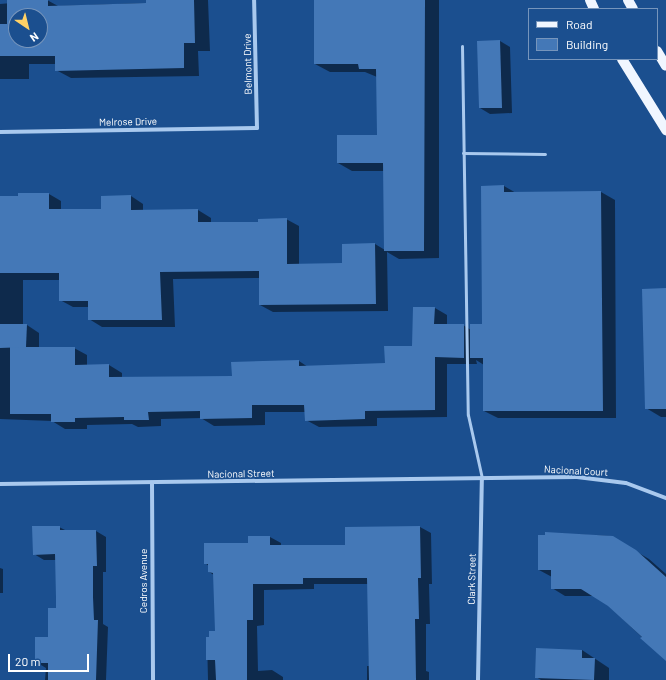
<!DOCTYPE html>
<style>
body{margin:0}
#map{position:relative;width:666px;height:680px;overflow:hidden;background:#1b4f8f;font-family:Barlow,sans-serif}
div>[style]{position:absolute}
.shadow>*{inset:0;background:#0007}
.building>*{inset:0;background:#4478b7}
.lane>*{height:3px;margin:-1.5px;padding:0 1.5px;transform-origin:1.5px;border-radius:1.5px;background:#a9c9ee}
.street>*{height:4px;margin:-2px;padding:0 2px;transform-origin:2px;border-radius:2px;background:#a9c9ee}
.primary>*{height:10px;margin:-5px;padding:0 5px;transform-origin:5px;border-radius:5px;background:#f0f6ff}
span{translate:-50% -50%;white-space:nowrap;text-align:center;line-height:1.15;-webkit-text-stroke:3px #1b4f8f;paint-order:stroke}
.street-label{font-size:10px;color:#fff}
.legend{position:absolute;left:528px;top:8px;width:130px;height:52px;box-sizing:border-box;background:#1b4f8f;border:1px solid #7695bc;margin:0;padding:5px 7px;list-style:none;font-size:12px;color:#fff}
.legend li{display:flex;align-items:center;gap:8px;height:20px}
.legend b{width:20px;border:1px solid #7695bc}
.north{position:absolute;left:8px;top:8px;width:40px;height:40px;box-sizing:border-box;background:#1b4f8f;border:1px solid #7695bc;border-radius:50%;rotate:145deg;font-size:11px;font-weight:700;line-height:16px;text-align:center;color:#fff}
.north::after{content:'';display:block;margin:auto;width:14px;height:18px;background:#ffd166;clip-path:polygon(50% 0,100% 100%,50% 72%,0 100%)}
.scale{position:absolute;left:8px;top:654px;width:81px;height:18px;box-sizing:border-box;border:2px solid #fff;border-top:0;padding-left:5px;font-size:12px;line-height:14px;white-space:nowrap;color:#fff;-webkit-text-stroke:3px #1b4f8f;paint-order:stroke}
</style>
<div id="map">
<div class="shadow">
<i style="clip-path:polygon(evenodd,47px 0,58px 6px,147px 3px,147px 0,208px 0,210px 51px,198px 51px,199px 76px,71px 78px,56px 70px,56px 64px,29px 64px,29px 79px,0 79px,0 4px,47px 0,16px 16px,40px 16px,40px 40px,16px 40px,16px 16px)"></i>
<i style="clip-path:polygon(314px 0,439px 0,439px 258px,399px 259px,387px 252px,388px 311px,273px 312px,260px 305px,260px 278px,173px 279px,175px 327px,102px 327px,89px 319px,89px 307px,73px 307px,60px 300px,60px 280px,23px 280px,23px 325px,27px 325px,39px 333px,39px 348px,74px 348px,87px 355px,87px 366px,109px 365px,122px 373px,122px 378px,233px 377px,299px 361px,308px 367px,386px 364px,413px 347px,435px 308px,447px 315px,447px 325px,463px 325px,471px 330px,483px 325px,504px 186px,516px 193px,601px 192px,615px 200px,616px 418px,498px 418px,484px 411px,484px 365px,476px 360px,477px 364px,447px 364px,447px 417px,377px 418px,377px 426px,319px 427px,306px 420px,306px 412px,265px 412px,265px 425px,214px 426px,201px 418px,161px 419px,161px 426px,138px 427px,132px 424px,87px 425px,87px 429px,65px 429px,52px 421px,0 419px,0 197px,49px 194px,61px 201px,61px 210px,102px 210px,131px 196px,143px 204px,143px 211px,198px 210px,211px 218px,211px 223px,259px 223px,286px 219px,299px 226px,299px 265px,343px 264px,375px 244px,385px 250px,384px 171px,352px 171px,338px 163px,378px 136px,377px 77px,365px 72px,330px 72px,315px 64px)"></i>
<i style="clip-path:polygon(500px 41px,510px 47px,512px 113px,490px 114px,480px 108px,478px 42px)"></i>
<i style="clip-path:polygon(666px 289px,666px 417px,661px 417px,646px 408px)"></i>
<i style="clip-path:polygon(59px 527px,67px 531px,96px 531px,106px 537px,106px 572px,103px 572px,103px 624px,108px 627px,106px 680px,45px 680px,46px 668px,36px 662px,49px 638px,57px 609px,56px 560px,44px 560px,34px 554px)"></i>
<i style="clip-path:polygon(420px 527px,431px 533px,432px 584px,429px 584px,430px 624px,426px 624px,426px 671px,429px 672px,429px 680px,367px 680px,367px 666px,369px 666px,368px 584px,314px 584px,314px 589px,264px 590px,264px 625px,257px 626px,258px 671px,272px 670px,283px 677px,283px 680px,208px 680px,207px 638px,211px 638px,216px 632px,214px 575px,209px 572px,209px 566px,205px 563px,249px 544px,270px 537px,281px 543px,281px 546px,346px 546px,346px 528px)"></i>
<i style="clip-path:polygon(546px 533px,610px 536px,649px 559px,666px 574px,666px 660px,609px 606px,594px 596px,565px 596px,552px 588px,552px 577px,539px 570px)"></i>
<i style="clip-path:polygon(0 568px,3px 569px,3px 593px,0 593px)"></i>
<i style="clip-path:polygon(582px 650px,609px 668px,609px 680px,541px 680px,536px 677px)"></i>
</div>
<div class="building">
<i style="clip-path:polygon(evenodd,7px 0,48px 0,48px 6px,146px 3px,146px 0,194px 0,195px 43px,184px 43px,184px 68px,55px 71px,55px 56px,0 56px,0 24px,7px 24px,7px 0,16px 16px,40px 16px,40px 40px,16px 40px,16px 16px)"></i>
<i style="clip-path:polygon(314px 0,425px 0,424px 251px,384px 251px,383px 163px,337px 163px,337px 135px,377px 135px,376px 69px,359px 69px,358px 64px,314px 64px)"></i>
<i style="clip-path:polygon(500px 40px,502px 108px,479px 108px,477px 41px)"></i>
<i style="clip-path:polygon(504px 185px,504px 192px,601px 191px,603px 411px,483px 411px,483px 358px,470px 358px,470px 324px,482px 324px,481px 186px)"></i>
<i style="clip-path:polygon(18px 193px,49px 193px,49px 209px,101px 209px,101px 196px,131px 195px,131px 210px,198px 209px,198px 222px,258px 222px,258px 219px,287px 218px,287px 264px,342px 263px,342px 244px,375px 243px,376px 304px,259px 305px,259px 271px,160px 272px,162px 320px,88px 320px,88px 301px,59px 301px,59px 273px,0 273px,0 196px,18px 196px)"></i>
<i style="clip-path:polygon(666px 288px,666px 409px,645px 409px,642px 289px)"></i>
<i style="clip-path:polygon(413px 307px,435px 307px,434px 324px,464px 324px,464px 358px,435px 357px,435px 410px,365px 411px,365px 419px,305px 421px,304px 405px,252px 405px,252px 418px,200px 419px,200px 411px,148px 412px,149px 420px,124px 420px,124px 417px,75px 418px,75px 422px,51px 422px,51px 414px,10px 414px,10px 347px,75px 347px,75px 365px,109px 364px,109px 377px,232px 376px,231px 362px,299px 360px,299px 366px,385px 363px,384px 346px,412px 346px)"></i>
<i style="clip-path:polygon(0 324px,27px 324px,26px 347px,0 348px)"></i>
<i style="clip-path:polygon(32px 526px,60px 526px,60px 530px,96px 530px,97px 566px,93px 566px,93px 597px,94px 620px,98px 620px,96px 680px,48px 680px,48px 663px,35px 663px,35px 637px,48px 637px,48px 608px,56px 608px,56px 598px,55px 554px,33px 555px)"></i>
<i style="clip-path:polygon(420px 526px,421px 578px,418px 578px,419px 619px,415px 619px,416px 680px,369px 680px,367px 578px,303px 578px,303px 584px,253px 584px,253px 620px,247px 620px,247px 680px,216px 680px,215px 660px,206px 660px,206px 637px,209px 637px,209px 631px,215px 631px,213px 573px,208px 572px,208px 564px,204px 564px,204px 543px,248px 543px,248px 536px,270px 536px,270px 545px,345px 545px,345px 527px)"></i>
<i style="clip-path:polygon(545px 532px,613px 536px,636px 550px,666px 577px,666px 661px,640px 638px,642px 637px,608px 606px,581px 589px,551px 589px,551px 570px,538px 570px,538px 535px,545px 535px)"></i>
<i style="clip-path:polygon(536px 648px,582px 650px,582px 658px,595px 658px,594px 680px,535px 678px)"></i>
</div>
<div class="lane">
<i style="left:462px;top:46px;width:369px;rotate:89.1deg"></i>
<i style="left:468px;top:415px;width:65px;rotate:77.5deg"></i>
<i style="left:463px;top:153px;width:82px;rotate:0.7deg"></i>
</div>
<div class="street">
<i style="left:0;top:132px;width:257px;rotate:-0.9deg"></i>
<i style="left:257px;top:128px;width:128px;rotate:-91.3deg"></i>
<i style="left:152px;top:483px;width:197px;rotate:89.7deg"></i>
<i style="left:0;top:484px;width:577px;rotate:-0.7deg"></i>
<i style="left:577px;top:477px;width:49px;rotate:7deg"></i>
<i style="left:626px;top:483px;width:43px;rotate:20.6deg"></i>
<i style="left:478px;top:680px;width:202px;rotate:-88.9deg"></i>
</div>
<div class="primary">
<i style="left:590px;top:0;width:10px;rotate:66deg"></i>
<i style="left:628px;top:0;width:10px;rotate:61deg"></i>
<i style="left:657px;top:51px;width:17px;rotate:59deg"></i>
<i style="left:622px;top:59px;width:84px;rotate:58.2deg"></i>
</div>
<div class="street-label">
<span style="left:248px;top:64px;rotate:-91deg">Belmont Drive</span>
<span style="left:128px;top:122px;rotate:-1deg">Melrose Drive</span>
<span style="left:576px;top:471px;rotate:3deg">Nacional Court</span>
<span style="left:241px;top:474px;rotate:-1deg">Nacional Street</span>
<span style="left:472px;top:579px;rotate:-89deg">Clark Street</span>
<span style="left:144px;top:581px;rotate:-90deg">Cedros Avenue</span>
</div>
<ul class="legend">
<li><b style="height:5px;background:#f0f6ff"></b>Road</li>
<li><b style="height:11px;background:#4478b7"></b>Building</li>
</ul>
<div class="north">N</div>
<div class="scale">20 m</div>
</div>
